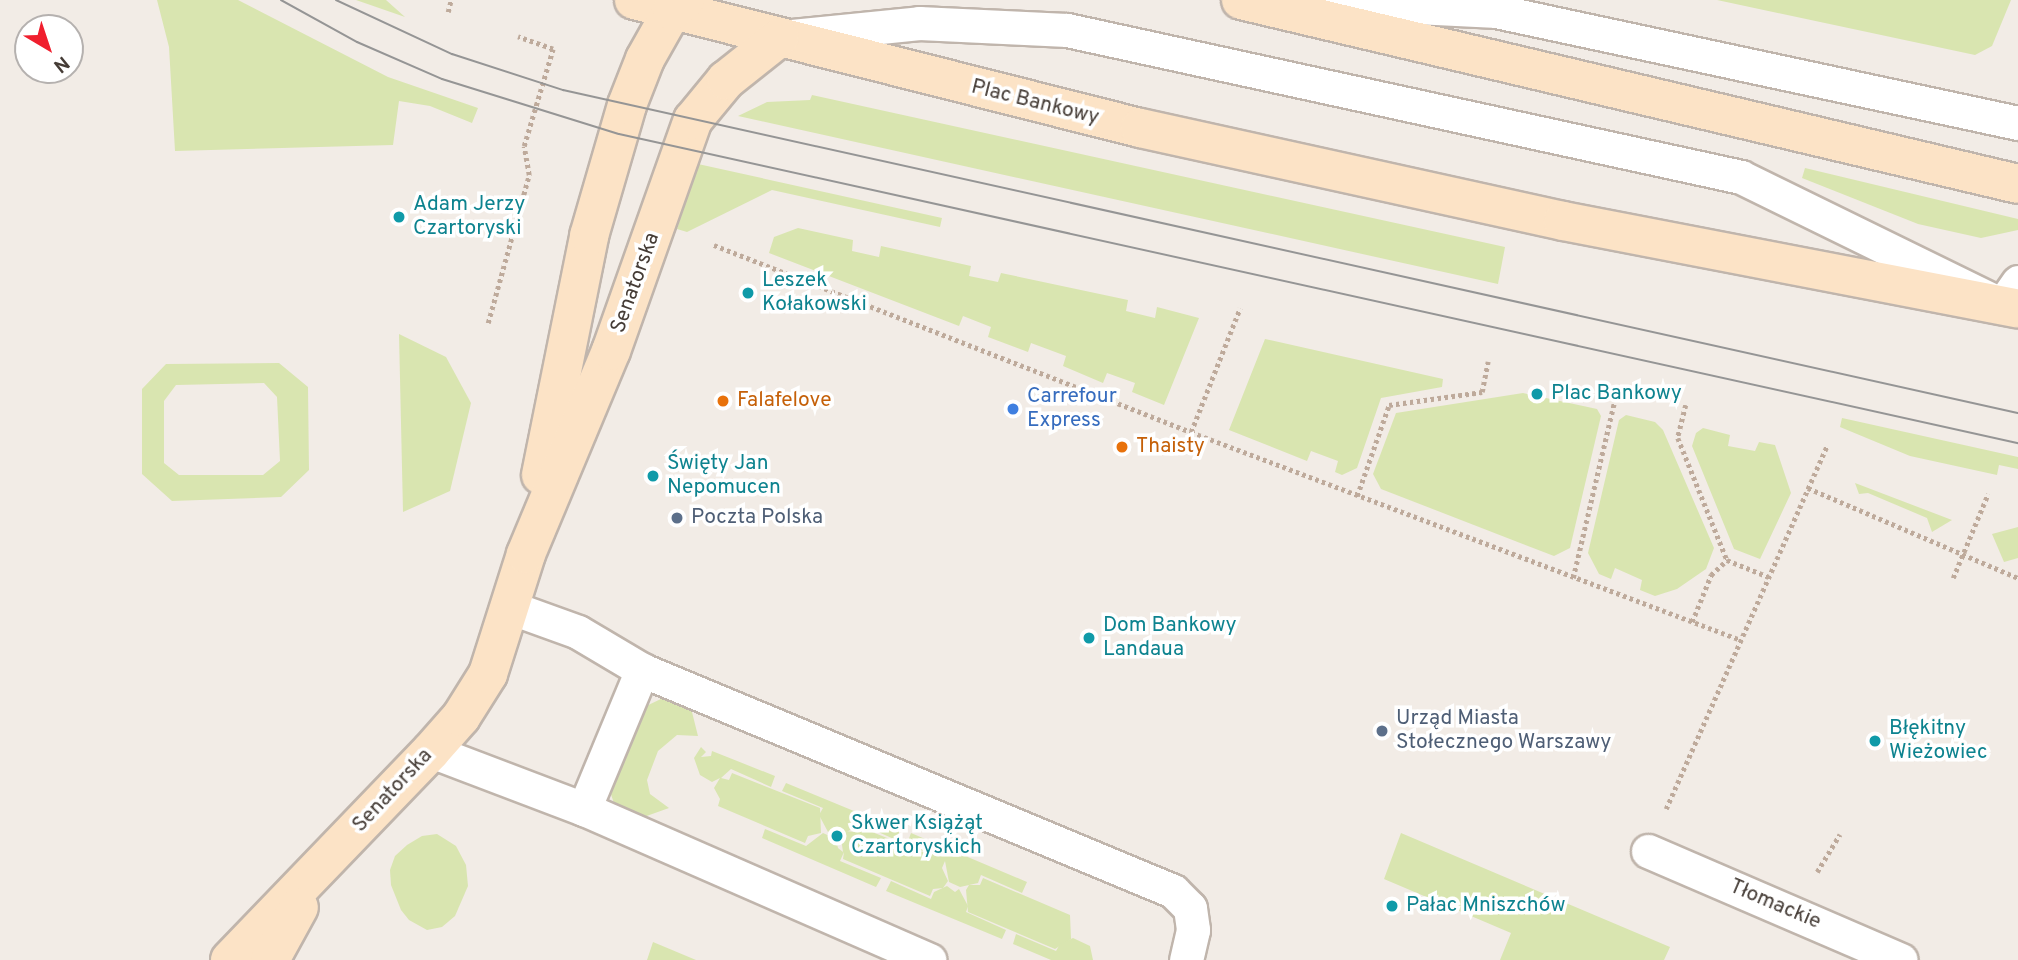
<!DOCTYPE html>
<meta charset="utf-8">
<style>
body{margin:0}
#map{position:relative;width:2018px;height:960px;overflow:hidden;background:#f2ece6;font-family:Overpass,sans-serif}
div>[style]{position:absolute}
.green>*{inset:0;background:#d9e5b0}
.path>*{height:4.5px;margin-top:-2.25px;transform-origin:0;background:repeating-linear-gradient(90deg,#beaa9b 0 3.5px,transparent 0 7px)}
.roads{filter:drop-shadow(2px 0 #c0b5ac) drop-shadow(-2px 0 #c0b5ac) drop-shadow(0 2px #c0b5ac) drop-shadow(0 -2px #c0b5ac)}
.lane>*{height:33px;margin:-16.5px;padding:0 16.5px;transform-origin:16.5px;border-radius:16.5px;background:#fff}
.secondary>*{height:38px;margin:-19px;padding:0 19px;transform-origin:19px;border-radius:19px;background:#fce3c6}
.tram>*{height:2px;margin:-1px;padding:0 1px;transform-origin:1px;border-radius:1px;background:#959595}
.dots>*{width:19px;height:19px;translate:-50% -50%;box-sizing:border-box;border:4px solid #fff;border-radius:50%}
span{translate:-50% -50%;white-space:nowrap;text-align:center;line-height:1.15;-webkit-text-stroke:7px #fff;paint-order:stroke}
.street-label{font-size:21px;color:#453c36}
.culture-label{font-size:21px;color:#0d838f}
.left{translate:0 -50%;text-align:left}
.shop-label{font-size:21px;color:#366cbe}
.food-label{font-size:21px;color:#c56008}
.service-label{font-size:21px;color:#4e5e75}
.north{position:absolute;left:14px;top:14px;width:70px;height:70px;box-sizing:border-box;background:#fff;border:2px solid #b5b1af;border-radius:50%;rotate:141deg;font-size:19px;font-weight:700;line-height:28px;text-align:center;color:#453c36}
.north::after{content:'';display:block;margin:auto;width:24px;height:32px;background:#f01f2e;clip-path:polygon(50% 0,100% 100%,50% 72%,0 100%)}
</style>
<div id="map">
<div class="green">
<i style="clip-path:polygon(157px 0,238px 0,388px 77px,478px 108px,472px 123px,430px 106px,399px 101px,393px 145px,175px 151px,169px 47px)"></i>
<i style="clip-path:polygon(356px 0,386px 0,405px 17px)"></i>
<i style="clip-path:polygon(1717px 0,2011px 0,1992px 46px,1975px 55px)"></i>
<i style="clip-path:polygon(812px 95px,1505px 247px,1498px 284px,738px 116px,767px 102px,810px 100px)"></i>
<i style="clip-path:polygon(698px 164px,942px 218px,940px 227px,772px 190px,687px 232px,677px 229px)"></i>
<i style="clip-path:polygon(1805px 168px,2018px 219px,2018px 230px,1981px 238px,1918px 224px,1802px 178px)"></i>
<i style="clip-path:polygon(798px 228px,853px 240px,852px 251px,879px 257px,881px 246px,971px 266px,969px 276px,998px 282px,1001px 273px,1128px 300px,1126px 311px,1155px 318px,1157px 307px,1199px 318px,1164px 405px,1132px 392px,1135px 383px,1107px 373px,1103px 383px,1063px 366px,1066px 356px,1031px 343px,1028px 352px,988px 337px,991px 327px,963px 316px,959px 326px,769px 253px,774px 237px)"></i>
<i style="clip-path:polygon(399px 334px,446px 357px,471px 403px,450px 491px,403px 512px)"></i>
<i style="clip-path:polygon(1265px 339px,1443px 379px,1442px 387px,1381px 398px,1357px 468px,1342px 475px,1335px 472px,1338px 461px,1311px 451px,1307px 461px,1229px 430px)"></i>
<i style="clip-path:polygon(evenodd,279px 363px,308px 387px,309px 470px,281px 497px,172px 501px,142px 474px,142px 389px,166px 364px,279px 363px,264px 383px,277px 397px,280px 461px,263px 475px,179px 475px,164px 463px,164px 401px,176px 385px,264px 383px)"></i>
<i style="clip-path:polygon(1523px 393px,1597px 409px,1601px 416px,1570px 548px,1554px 556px,1381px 489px,1373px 474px,1396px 413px)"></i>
<i style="clip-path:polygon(1626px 415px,1655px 422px,1663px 430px,1714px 548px,1706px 569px,1677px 589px,1655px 596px,1640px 590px,1642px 580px,1615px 568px,1611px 579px,1599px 574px,1588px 553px,1619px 420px)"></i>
<i style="clip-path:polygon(1842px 418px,2018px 457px,2018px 469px,1999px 465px,1997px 475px,1910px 456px,1840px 427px)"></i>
<i style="clip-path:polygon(1703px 428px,1730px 435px,1728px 446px,1755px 451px,1759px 442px,1775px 445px,1791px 493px,1760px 559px,1734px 549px,1692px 446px,1696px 433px)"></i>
<i style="clip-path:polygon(1855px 483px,1952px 520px,1932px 532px,1927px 518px,1868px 493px,1859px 494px)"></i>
<i style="clip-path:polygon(2018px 527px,2018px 558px,2004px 562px,1992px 534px)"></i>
<i style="clip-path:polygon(665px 697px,691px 708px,698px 736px,677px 735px,658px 751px,647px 780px,650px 794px,669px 808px,641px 818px,615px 806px,608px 786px,640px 709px)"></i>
<i style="clip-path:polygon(701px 747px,706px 752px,701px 757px,711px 756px,712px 751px,775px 776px,771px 787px,731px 769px,721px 778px,729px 780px,732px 773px,820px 808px,821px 833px,808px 836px,805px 843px,718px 806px,720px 799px,714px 788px,720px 778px,712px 782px,700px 775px,694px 758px)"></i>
<i style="clip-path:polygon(786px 783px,900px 830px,896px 840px,856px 822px,853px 829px,839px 835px,832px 829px,828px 832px,819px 815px,823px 808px,782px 791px)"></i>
<i style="clip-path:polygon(857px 826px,935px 857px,907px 844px,911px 833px,1027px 882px,1022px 893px,981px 875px,978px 883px,960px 887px,949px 882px,945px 861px,942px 868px,948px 881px,943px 888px,933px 889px,930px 896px,843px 859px,844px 852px,840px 861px,881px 878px,876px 887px,762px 838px,765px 829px,806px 846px,823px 833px,836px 839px,838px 848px,843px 852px,841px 838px,845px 831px,855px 832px)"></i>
<i style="clip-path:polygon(1401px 833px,1670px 947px,1664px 960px,1500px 960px,1511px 933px,1384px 879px)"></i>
<i style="clip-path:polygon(437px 834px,456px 846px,466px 865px,468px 886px,455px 916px,442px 927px,427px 930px,409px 920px,401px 910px,391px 885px,390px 870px,395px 856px,407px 845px,422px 836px)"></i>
<i style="clip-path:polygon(983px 878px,1070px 915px,1071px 939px,1055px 949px,968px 912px,966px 890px,969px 885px,980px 885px)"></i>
<i style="clip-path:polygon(891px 881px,931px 899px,934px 892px,947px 886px,955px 892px,959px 889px,968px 906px,966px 912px,1006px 930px,1002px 939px,886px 891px)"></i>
<i style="clip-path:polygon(1016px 934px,1056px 951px,1060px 944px,1073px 938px,1090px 946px,1093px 960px,1051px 960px,1013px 944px)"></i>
<i style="clip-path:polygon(653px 942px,696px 960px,647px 960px)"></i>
</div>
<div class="path">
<i style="left:448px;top:12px;width:12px;rotate:-76deg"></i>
<i style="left:714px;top:245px;width:512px;rotate:21.41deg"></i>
<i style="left:1191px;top:432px;width:588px;rotate:20.72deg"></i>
<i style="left:488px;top:323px;width:154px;rotate:-74.5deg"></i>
<i style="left:529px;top:175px;width:29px;rotate:-100deg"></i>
<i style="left:524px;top:146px;width:101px;rotate:-73.4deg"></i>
<i style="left:553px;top:49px;width:37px;rotate:-161deg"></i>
<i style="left:1686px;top:405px;width:34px;rotate:104deg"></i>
<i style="left:1678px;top:438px;width:131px;rotate:68.1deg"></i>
<i style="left:1727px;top:560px;width:45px;rotate:22deg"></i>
<i style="left:1191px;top:432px;width:133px;rotate:-68.4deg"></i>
<i style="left:1808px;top:488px;width:228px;rotate:23.2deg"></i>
<i style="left:1357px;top:496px;width:96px;rotate:-70.6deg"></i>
<i style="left:1389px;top:405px;width:94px;rotate:-8deg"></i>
<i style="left:1482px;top:392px;width:31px;rotate:-79deg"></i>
<i style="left:1573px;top:578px;width:193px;rotate:-76.8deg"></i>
<i style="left:1953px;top:578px;width:91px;rotate:-67.4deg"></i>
<i style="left:1692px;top:622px;width:51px;rotate:-68deg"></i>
<i style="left:1711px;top:575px;width:22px;rotate:-43deg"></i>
<i style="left:1666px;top:809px;width:398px;rotate:-66.1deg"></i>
<i style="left:1817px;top:872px;width:44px;rotate:-58.8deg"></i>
</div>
<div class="roads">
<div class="lane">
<i style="left:1294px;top:1px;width:202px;rotate:2.8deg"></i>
<i style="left:1496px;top:11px;width:534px;rotate:12.11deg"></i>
<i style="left:792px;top:36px;width:128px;rotate:-5.8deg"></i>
<i style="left:919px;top:23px;width:148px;rotate:2.7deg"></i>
<i style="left:1067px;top:30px;width:690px;rotate:12.3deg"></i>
<i style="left:1741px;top:177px;width:291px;rotate:26.1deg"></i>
<i style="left:2002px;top:305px;width:28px;rotate:-55deg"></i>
<i style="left:509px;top:607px;width:73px;rotate:19.9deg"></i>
<i style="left:578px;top:632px;width:74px;rotate:30.7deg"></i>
<i style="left:642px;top:670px;width:575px;rotate:22.6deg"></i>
<i style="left:1173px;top:891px;width:24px;rotate:45deg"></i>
<i style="left:1190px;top:908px;width:22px;rotate:82deg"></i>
<i style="left:1193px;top:930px;width:31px;rotate:103deg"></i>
<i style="left:431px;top:751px;width:164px;rotate:20.8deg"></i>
<i style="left:584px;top:809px;width:377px;rotate:23.6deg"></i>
<i style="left:584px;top:809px;width:151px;rotate:-67.4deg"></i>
<i style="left:1648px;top:851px;width:275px;rotate:23.3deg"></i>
</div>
<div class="secondary">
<i style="left:634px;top:0;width:522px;rotate:14.2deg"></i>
<i style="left:1140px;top:128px;width:433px;rotate:12.4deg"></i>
<i style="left:1563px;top:221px;width:463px;rotate:10.9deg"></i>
<i style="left:1241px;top:0;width:798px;rotate:13.32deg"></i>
<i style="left:541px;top:475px;width:244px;rotate:-78.6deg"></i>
<i style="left:589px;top:236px;width:136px;rotate:-73.8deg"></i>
<i style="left:627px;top:105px;width:49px;rotate:-68.6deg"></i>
<i style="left:645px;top:59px;width:55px;rotate:-60.6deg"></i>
<i style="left:672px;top:11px;width:17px;rotate:-40deg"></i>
<i style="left:230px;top:960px;width:290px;rotate:-46.1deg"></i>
<i style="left:431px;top:751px;width:45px;rotate:-48.6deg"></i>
<i style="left:461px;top:717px;width:51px;rotate:-57.9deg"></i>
<i style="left:488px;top:674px;width:126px;rotate:-72.4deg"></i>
<i style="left:526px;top:554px;width:220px;rotate:-67.3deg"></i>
<i style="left:611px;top:351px;width:245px;rotate:-70.5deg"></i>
<i style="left:693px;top:120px;width:52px;rotate:-50.5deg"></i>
<i style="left:726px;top:80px;width:68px;rotate:-38.4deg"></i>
<i style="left:270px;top:960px;width:60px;rotate:-61.3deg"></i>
</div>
</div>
<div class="tram">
<i style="left:281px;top:0;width:87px;rotate:28.9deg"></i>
<i style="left:357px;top:42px;width:93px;rotate:23.5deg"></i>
<i style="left:442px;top:79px;width:185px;rotate:17.3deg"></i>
<i style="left:619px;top:134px;width:1433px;rotate:12.46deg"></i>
<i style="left:336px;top:0;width:128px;rotate:25deg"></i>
<i style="left:452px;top:54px;width:117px;rotate:18deg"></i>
<i style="left:563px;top:90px;width:1490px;rotate:12.52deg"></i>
</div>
<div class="dots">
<i style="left:399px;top:217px;background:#0f9aa8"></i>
<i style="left:748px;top:293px;background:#0f9aa8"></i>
<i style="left:1537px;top:394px;background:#0f9aa8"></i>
<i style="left:723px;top:401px;background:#e8710a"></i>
<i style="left:1013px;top:409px;background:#3f7fe0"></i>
<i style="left:1122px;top:447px;background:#e8710a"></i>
<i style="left:653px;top:476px;background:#0f9aa8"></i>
<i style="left:677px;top:518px;background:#5c6f8a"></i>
<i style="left:1089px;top:638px;background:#0f9aa8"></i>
<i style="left:1382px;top:731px;background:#5c6f8a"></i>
<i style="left:1875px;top:741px;background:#0f9aa8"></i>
<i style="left:837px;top:836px;background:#0f9aa8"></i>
<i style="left:1392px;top:906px;background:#0f9aa8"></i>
</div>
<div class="street-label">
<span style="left:1035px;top:103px;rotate:14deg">Plac Bankowy</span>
<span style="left:636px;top:283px;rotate:-70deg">Senatorska</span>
<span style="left:393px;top:791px;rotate:-47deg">Senatorska</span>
<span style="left:1775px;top:905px;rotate:23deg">Tłomackie</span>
</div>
<div class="culture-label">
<span class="left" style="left:413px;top:217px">Adam Jerzy<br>Czartoryski</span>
<span class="left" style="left:762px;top:293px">Leszek<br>Kołakowski</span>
<span class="left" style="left:1551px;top:394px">Plac Bankowy</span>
<span class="left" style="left:667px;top:476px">Święty Jan<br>Nepomucen</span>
<span class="left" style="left:1103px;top:638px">Dom Bankowy<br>Landaua</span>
<span class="left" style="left:1889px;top:741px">Błękitny<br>Wieżowiec</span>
<span class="left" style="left:851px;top:836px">Skwer Książąt<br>Czartoryskich</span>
<span class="left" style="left:1406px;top:906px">Pałac Mniszchów</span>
</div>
<div class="shop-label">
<span class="left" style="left:1027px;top:409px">Carrefour<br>Express</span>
</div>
<div class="food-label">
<span class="left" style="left:737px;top:401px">Falafelove</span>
<span class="left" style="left:1136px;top:447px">Thaisty</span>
</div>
<div class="service-label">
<span class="left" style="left:691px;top:518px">Poczta Polska</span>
<span class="left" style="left:1396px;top:731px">Urząd Miasta<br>Stołecznego Warszawy</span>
</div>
<div class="north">N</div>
</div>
